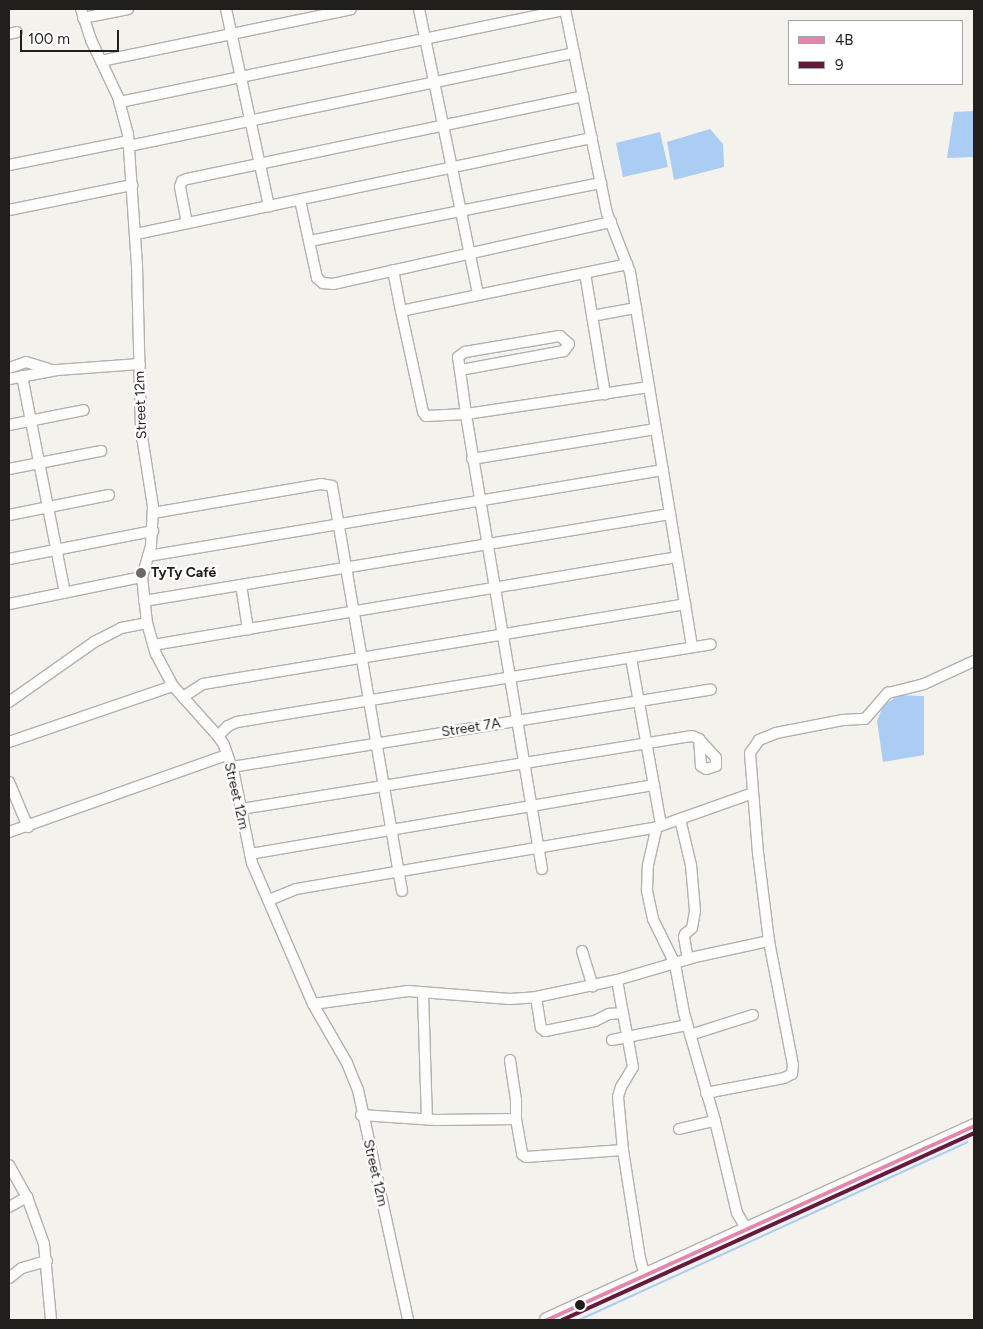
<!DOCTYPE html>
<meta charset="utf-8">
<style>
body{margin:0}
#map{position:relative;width:983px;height:1329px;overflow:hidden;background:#f4f2ed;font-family:Figtree,sans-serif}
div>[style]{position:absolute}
.water>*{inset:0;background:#abccf3}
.stream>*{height:2px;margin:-1px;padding:0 1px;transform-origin:1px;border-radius:1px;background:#abccf3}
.roads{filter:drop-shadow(1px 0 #b3b1ad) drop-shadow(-1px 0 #b3b1ad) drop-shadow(0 1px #b3b1ad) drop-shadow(0 -1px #b3b1ad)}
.minor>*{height:10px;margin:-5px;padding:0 5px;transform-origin:5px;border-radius:5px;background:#fdfdfc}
.highway>*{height:14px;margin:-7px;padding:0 7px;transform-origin:7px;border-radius:7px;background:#fdfdfc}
.bus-1>*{height:4px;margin:-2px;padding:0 2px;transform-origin:2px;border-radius:2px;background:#e286ad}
.bus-2>*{height:4px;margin:-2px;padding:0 2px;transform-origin:2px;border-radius:2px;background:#66183d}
.dots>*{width:14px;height:14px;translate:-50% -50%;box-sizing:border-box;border:2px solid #fff;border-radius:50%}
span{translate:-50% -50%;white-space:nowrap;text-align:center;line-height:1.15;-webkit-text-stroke:4.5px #fff;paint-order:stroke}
.street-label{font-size:14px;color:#201f1b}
.poi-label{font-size:14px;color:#201f1b;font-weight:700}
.left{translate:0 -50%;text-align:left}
.frame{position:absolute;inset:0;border:10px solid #201f1b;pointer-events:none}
.legend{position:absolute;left:788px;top:20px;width:175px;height:65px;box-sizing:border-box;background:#fff;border:1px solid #a6a5a4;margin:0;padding:6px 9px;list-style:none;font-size:15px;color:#201f1b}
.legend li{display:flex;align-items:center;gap:10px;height:25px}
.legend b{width:25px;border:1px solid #a6a5a4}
.scale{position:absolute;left:20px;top:30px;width:99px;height:22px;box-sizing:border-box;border:2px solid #201f1b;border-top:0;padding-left:6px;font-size:15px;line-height:18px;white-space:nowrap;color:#201f1b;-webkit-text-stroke:4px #fff;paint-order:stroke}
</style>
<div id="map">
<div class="water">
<i style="clip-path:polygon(974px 111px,974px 157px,947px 158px,954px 112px)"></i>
<i style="clip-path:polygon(710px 129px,723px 144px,724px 167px,674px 180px,667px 142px)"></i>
<i style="clip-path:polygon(660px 132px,668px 167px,623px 177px,616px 143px)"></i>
<i style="clip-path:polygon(899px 695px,924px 696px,924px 755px,883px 762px,877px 721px,883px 706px)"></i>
</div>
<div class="stream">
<i style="left:579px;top:1320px;width:427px;rotate:-24.6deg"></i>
</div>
<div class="roads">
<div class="minor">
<i style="left:81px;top:9px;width:33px;rotate:72deg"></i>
<i style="left:91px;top:40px;width:63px;rotate:64.7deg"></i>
<i style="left:118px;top:97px;width:38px;rotate:75deg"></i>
<i style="left:128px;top:134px;width:132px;rotate:86.1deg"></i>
<i style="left:137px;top:266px;width:164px;rotate:88.6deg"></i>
<i style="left:141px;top:430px;width:78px;rotate:81.1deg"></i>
<i style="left:153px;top:507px;width:39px;rotate:93deg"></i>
<i style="left:151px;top:546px;width:32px;rotate:106deg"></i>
<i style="left:142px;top:577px;width:46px;rotate:83.8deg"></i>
<i style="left:147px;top:623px;width:32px;rotate:74deg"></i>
<i style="left:156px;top:654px;width:36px;rotate:62deg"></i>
<i style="left:173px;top:686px;width:67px;rotate:48deg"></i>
<i style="left:218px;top:736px;width:11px;rotate:56deg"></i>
<i style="left:224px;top:745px;width:31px;rotate:71deg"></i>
<i style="left:234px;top:774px;width:91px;rotate:78.6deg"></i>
<i style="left:252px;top:863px;width:154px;rotate:66.6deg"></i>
<i style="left:313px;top:1004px;width:68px;rotate:60deg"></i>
<i style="left:347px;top:1063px;width:29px;rotate:68deg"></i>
<i style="left:358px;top:1090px;width:235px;rotate:77.7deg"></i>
<i style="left:226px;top:9px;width:202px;rotate:77.7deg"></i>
<i style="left:419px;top:9px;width:292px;rotate:78.3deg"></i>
<i style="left:565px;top:9px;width:208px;rotate:78.4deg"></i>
<i style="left:607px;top:213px;width:63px;rotate:68.7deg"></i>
<i style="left:630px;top:272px;width:380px;rotate:80.6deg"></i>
<i style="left:83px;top:18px;width:46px;rotate:-11.3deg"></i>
<i style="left:9px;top:34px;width:8px;rotate:-14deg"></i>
<i style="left:101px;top:61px;width:255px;rotate:-11.7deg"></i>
<i style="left:120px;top:102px;width:454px;rotate:-11.7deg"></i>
<i style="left:129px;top:146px;width:455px;rotate:-11.8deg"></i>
<i style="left:9px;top:165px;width:121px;rotate:-11.4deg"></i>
<i style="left:300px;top:200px;width:80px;rotate:77.7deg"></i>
<i style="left:317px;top:278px;width:8px;rotate:40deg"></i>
<i style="left:323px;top:283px;width:10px;rotate:6deg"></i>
<i style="left:333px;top:284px;width:285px;rotate:-12.6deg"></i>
<i style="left:9px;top:210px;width:126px;rotate:-11.5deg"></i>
<i style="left:187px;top:223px;width:37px;rotate:-101deg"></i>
<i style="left:180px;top:187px;width:6px;rotate:-72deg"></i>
<i style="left:182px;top:181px;width:5px;rotate:-22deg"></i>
<i style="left:187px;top:179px;width:405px;rotate:-11.8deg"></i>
<i style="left:136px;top:234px;width:466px;rotate:-11.9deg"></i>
<i style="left:310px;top:241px;width:297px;rotate:-11.3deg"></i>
<i style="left:393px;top:270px;width:42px;rotate:79deg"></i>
<i style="left:401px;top:311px;width:231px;rotate:-11.7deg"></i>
<i style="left:585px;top:273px;width:123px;rotate:80.6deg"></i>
<i style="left:401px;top:311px;width:103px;rotate:77.7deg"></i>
<i style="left:423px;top:412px;width:5px;rotate:53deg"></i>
<i style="left:426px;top:416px;width:40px;rotate:-2.9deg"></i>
<i style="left:466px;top:414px;width:44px;rotate:-97.8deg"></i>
<i style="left:460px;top:370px;width:13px;rotate:-99deg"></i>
<i style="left:458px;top:357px;width:9px;rotate:-36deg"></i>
<i style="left:465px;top:352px;width:96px;rotate:-9.6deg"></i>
<i style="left:560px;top:336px;width:12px;rotate:42deg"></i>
<i style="left:569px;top:344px;width:9px;rotate:126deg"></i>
<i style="left:564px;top:351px;width:106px;rotate:169.6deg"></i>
<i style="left:592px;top:316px;width:45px;rotate:-10.3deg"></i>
<i style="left:9px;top:368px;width:18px;rotate:-19deg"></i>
<i style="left:26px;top:362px;width:28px;rotate:17deg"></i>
<i style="left:22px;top:376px;width:221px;rotate:78.8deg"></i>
<i style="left:9px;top:379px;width:49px;rotate:-10.6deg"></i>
<i style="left:57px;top:370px;width:83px;rotate:-4.1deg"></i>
<i style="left:9px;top:425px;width:76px;rotate:-11.3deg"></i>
<i style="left:472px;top:459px;width:186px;rotate:-9.3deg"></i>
<i style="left:9px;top:469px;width:94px;rotate:-11.1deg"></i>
<i style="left:153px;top:513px;width:170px;rotate:-9.8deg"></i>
<i style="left:321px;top:484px;width:11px;rotate:10deg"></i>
<i style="left:332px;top:486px;width:411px;rotate:80.2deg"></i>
<i style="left:9px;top:515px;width:102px;rotate:-11.3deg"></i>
<i style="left:148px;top:556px;width:522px;rotate:-9.48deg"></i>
<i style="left:9px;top:559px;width:147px;rotate:-11deg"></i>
<i style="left:241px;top:585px;width:45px;rotate:81deg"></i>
<i style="left:144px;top:601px;width:533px;rotate:-9.39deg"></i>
<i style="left:9px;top:604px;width:136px;rotate:-11.5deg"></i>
<i style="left:153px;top:645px;width:531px;rotate:-9.53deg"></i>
<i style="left:631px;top:658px;width:170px;rotate:79.8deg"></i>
<i style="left:183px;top:697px;width:24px;rotate:-33deg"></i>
<i style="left:203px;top:684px;width:489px;rotate:-9.4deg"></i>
<i style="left:9px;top:702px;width:104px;rotate:-35.2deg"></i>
<i style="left:94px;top:642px;width:30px;rotate:-27deg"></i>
<i style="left:121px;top:628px;width:26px;rotate:-11deg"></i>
<i style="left:218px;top:736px;width:14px;rotate:-45deg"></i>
<i style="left:228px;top:726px;width:10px;rotate:-24deg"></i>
<i style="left:237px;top:722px;width:480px;rotate:-9.3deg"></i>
<i style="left:9px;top:742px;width:173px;rotate:-18.9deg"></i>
<i style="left:232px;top:767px;width:485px;rotate:-9.2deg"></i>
<i style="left:9px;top:782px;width:49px;rotate:67.1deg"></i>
<i style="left:241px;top:809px;width:457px;rotate:-9.2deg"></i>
<i style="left:692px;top:736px;width:8px;rotate:23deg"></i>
<i style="left:699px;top:739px;width:25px;rotate:48deg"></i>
<i style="left:716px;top:758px;width:8px;rotate:90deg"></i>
<i style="left:716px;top:766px;width:10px;rotate:163deg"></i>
<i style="left:706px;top:769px;width:6px;rotate:-149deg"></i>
<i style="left:701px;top:766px;width:27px;rotate:-94deg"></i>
<i style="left:680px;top:819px;width:47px;rotate:76.6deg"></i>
<i style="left:691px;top:865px;width:46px;rotate:85deg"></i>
<i style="left:695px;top:911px;width:17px;rotate:100deg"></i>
<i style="left:692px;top:928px;width:9px;rotate:139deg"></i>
<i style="left:685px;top:934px;width:3px;rotate:108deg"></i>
<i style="left:684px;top:937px;width:22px;rotate:80deg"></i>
<i style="left:9px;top:832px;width:231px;rotate:-19.5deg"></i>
<i style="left:250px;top:854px;width:410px;rotate:-9.7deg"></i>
<i style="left:542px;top:869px;width:461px;rotate:-99.5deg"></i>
<i style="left:466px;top:414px;width:185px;rotate:-8.4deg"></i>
<i style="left:269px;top:900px;width:29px;rotate:-22deg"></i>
<i style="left:296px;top:889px;width:366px;rotate:-9.7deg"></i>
<i style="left:582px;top:951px;width:37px;rotate:73deg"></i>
<i style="left:617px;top:980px;width:34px;rotate:80deg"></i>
<i style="left:423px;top:993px;width:126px;rotate:88.2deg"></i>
<i style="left:536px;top:997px;width:31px;rotate:81deg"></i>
<i style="left:541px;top:1028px;width:5px;rotate:37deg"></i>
<i style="left:545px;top:1031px;width:51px;rotate:-11.3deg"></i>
<i style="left:595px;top:1021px;width:16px;rotate:-27deg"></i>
<i style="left:609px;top:1014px;width:14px;rotate:-4deg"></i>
<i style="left:623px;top:1013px;width:55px;rotate:79.5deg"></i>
<i style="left:633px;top:1067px;width:23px;rotate:121deg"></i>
<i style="left:621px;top:1087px;width:10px;rotate:107deg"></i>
<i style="left:618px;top:1097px;width:53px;rotate:84.6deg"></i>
<i style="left:623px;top:1150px;width:109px;rotate:81.1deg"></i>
<i style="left:640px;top:1258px;width:20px;rotate:75deg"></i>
<i style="left:313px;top:1004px;width:96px;rotate:-7.8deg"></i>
<i style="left:408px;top:991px;width:102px;rotate:4.5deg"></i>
<i style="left:510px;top:999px;width:26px;rotate:-4deg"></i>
<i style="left:536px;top:997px;width:83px;rotate:-11.9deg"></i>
<i style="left:617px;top:980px;width:81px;rotate:-16.4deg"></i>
<i style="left:695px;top:957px;width:76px;rotate:-12.2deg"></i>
<i style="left:690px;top:1035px;width:66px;rotate:-17.6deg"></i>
<i style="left:612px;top:1040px;width:76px;rotate:-11.3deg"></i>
<i style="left:510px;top:1060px;width:40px;rotate:81.5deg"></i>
<i style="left:516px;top:1100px;width:19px;rotate:90deg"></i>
<i style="left:516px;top:1119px;width:36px;rotate:80deg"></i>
<i style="left:522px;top:1154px;width:5px;rotate:37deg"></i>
<i style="left:526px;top:1157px;width:97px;rotate:-4.1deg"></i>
<i style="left:706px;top:1093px;width:79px;rotate:-10.9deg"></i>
<i style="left:784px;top:1078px;width:9px;rotate:-27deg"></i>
<i style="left:792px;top:1074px;width:9px;rotate:-84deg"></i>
<i style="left:793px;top:1065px;width:126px;rotate:-101deg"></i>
<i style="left:769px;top:941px;width:89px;rotate:-97.1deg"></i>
<i style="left:758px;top:853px;width:100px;rotate:-94.6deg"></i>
<i style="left:750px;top:753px;width:16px;rotate:-55deg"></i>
<i style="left:759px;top:740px;width:18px;rotate:-22deg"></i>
<i style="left:776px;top:733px;width:68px;rotate:-11deg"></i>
<i style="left:843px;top:720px;width:22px;rotate:-3deg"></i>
<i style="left:865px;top:719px;width:35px;rotate:-49deg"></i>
<i style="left:888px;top:693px;width:37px;rotate:-14deg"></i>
<i style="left:924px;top:684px;width:55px;rotate:-24.7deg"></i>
<i style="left:361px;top:1115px;width:75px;rotate:3.8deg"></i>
<i style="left:436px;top:1120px;width:80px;rotate:-0.7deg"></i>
<i style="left:679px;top:1129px;width:37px;rotate:-13deg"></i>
<i style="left:9px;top:1165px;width:37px;rotate:61deg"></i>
<i style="left:27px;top:1197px;width:50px;rotate:70.1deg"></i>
<i style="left:44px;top:1244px;width:76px;rotate:84.7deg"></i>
<i style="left:9px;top:1207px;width:21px;rotate:-29deg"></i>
<i style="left:747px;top:1230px;width:20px;rotate:-120deg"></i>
<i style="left:737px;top:1213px;width:95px;rotate:-103.4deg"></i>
<i style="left:715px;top:1121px;width:112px;rotate:-106deg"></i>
<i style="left:684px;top:1013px;width:50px;rotate:-100.4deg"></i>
<i style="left:675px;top:964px;width:50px;rotate:-116.1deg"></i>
<i style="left:653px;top:919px;width:30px;rotate:-102deg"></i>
<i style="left:647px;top:890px;width:25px;rotate:-88deg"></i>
<i style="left:648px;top:865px;width:39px;rotate:-77deg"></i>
<i style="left:657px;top:827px;width:102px;rotate:-19.5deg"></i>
<i style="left:9px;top:1278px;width:16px;rotate:-38deg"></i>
<i style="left:22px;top:1268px;width:26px;rotate:-16deg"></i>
</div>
<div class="highway">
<i style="left:547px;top:1320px;width:469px;rotate:-24.4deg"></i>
</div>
</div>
<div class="bus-1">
<i style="left:547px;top:1320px;width:469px;rotate:-24.4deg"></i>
</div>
<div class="bus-2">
<i style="left:562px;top:1320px;width:452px;rotate:-24.4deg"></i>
</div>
<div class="dots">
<i style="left:141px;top:573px;background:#6a6964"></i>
<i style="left:580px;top:1305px;background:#201f1b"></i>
</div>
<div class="street-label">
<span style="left:141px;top:405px;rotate:-92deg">Street 12m</span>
<span style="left:471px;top:728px;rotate:-9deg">Street 7A</span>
<span style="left:236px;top:796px;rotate:77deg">Street 12m</span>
<span style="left:375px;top:1173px;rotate:77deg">Street 12m</span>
</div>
<div class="poi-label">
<span class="left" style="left:151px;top:573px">TyTy Café</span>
</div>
<div class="frame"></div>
<ul class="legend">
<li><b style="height:6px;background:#e286ad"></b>4B</li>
<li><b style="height:6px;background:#66183d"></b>9</li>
</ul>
<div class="scale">100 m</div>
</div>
